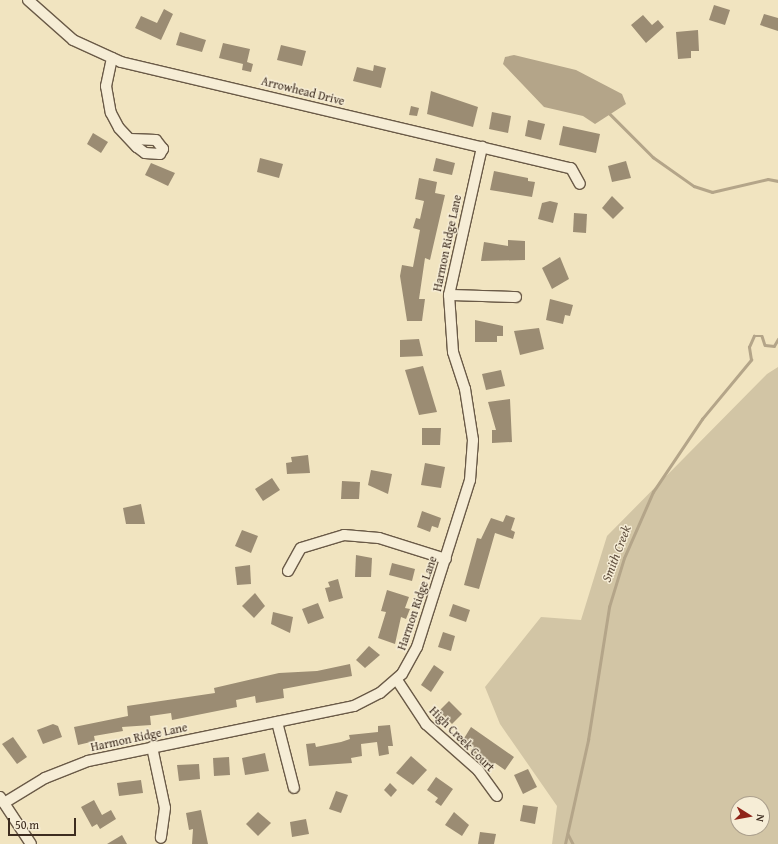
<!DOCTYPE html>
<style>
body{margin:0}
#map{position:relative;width:778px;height:844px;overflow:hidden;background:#f1e4c0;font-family:"Gentium Book Plus",serif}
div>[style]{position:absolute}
.green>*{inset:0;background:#d2c5a5}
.water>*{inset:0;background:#b4a589}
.stream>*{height:2.5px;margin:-1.25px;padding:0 1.25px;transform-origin:1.25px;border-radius:1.25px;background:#b4a589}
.building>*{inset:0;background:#9b8c73}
.roads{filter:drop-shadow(1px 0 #6a5a47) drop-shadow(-1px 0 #6a5a47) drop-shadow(0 1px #6a5a47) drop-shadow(0 -1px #6a5a47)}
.minor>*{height:10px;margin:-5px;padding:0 5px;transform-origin:5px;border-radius:5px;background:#f6edd6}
span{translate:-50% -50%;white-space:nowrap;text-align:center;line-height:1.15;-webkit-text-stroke:3px #f6edd6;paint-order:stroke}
.street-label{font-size:12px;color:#3d2c1f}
.water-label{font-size:13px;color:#61503f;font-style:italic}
.north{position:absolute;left:730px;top:796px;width:40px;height:40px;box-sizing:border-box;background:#f6edd6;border:1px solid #aca08d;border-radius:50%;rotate:101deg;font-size:11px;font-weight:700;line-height:16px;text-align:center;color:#3d2c1f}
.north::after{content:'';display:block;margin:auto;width:14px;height:18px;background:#8f2418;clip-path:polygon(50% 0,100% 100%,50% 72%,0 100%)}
.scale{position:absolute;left:8px;top:818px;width:68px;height:18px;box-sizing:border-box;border:2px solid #3d2c1f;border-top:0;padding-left:5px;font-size:12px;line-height:14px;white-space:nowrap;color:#3d2c1f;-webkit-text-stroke:3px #f6edd6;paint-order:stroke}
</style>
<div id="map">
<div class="green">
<i style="clip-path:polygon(evenodd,778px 367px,778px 844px,552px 844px,557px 806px,500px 724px,485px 687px,541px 617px,581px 620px,607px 536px,767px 374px,778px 367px,738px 804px,762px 804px,762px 828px,738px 828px,738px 804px)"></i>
</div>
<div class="water">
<i style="clip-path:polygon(514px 55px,576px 70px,622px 94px,626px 104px,595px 124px,583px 116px,544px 107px,503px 64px,505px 57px)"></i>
</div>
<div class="stream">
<i style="left:608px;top:112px;width:64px;rotate:45deg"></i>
<i style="left:653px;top:157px;width:50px;rotate:35.3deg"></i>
<i style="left:694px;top:186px;width:19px;rotate:18deg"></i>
<i style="left:712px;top:192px;width:57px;rotate:-13.1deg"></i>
<i style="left:768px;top:179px;width:10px;rotate:11deg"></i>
<i style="left:568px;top:834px;width:11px;rotate:63deg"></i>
<i style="left:565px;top:844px;width:107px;rotate:-77.5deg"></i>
<i style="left:588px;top:740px;width:135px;rotate:-81deg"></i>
<i style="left:609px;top:607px;width:51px;rotate:-73deg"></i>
<i style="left:624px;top:558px;width:72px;rotate:-66.3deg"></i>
<i style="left:653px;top:492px;width:88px;rotate:-56.1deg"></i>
<i style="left:702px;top:419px;width:77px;rotate:-50.3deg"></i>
<i style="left:751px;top:360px;width:13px;rotate:-99deg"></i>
<i style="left:749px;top:347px;width:12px;rotate:-66deg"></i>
<i style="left:754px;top:336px;width:8px"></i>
<i style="left:762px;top:336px;width:9px;rotate:72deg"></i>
<i style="left:765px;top:345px;width:9px;rotate:6deg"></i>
<i style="left:774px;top:346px;width:8px;rotate:-60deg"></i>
</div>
<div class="building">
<i style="clip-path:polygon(714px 5px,730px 10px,725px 25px,709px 20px)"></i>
<i style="clip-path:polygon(164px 9px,173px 14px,161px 40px,135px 28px,141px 16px,157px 23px)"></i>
<i style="clip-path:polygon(764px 14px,778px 18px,778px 31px,760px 25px)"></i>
<i style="clip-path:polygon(643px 15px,652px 25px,658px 20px,664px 27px,646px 43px,631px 25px)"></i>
<i style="clip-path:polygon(698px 30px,699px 51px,691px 51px,691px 58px,678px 59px,676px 32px)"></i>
<i style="clip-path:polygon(180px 32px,206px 40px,202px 52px,176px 45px)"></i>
<i style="clip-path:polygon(223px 43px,250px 49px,247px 62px,253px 64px,251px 72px,242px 70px,243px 64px,219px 58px)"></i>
<i style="clip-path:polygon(281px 45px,306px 51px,302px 66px,277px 60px)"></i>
<i style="clip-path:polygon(374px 65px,386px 68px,381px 88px,353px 81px,357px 67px,373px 71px)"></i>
<i style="clip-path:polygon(431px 91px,478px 107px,473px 127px,427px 114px)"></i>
<i style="clip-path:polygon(411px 106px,419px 108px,417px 116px,409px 115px)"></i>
<i style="clip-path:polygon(492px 112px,511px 116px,508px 133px,489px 129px)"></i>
<i style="clip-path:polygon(528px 120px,545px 124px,541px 140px,525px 136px)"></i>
<i style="clip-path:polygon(563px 126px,600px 134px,596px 153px,559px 145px)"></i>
<i style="clip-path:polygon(93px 133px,108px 142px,101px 153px,87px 144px)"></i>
<i style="clip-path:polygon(260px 158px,283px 164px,279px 178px,257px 172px)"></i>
<i style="clip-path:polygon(436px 158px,455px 163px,452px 175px,433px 171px)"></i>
<i style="clip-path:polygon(626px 161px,631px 178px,612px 182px,608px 166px)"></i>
<i style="clip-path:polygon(151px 163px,175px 173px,168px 186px,145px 175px)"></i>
<i style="clip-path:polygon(494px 171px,528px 178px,528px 181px,535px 182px,532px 197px,490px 190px)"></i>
<i style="clip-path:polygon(419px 178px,437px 182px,435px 193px,445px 195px,430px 260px,425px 258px,419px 299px,425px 299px,422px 321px,407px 321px,400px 276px,402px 265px,413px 267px,420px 230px,413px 228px,416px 218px,420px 219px,424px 201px,415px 199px)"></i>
<i style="clip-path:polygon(612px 196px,624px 208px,613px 219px,602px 208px)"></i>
<i style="clip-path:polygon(550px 201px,558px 203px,553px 223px,538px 219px,542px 203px)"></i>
<i style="clip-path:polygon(574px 213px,587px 214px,586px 233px,573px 232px)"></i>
<i style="clip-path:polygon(508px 240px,525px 241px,525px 260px,481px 261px,484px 242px,508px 246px)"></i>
<i style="clip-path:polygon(560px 257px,569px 279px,552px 289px,542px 268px)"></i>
<i style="clip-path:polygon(550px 299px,573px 305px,570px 316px,565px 315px,563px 324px,546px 320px)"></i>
<i style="clip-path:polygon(475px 320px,503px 326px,503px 336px,497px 336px,497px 342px,475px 342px)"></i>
<i style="clip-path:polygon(539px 328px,544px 349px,520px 355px,514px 331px)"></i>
<i style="clip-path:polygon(419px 339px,423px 356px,400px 357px,400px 340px)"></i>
<i style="clip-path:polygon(423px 366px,437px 412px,419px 415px,405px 370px)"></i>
<i style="clip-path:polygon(501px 370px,505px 386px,486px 390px,482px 374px)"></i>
<i style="clip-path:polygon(510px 399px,512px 442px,492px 443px,492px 430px,496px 430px,488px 402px)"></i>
<i style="clip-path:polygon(422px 428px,441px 428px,440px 445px,422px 445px)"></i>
<i style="clip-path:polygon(308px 455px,310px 473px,287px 474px,286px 463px,292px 462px,291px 457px)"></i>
<i style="clip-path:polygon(425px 463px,445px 467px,441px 488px,421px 485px)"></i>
<i style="clip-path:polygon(371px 470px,392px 474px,388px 494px,368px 485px)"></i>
<i style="clip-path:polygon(272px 478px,280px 490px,263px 501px,255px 489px)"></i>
<i style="clip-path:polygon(342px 481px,360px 482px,359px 499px,341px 499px)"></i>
<i style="clip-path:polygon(141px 504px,145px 524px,126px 524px,123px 508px)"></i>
<i style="clip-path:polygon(422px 511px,441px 518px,438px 528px,432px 526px,430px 532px,417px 527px)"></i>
<i style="clip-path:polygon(506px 515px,515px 518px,511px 530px,515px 532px,513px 539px,495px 533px,479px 589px,464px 585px,477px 538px,481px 539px,491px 518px,503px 522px)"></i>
<i style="clip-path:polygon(242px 530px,258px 536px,251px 553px,235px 546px)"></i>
<i style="clip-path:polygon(356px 555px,372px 558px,371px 577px,355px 577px)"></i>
<i style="clip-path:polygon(392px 563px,415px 569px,412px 581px,389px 575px)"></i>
<i style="clip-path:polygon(250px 565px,251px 584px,237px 585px,235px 567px)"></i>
<i style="clip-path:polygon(338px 579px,343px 598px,329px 602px,325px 588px,330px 587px,328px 582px)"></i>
<i style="clip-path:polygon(387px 590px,409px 597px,405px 608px,410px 609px,406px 619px,401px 617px,395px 644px,378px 638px,386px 612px,381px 611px)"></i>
<i style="clip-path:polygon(255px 593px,265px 606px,254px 618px,242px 606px)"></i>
<i style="clip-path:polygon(318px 603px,324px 618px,308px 624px,302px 609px)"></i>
<i style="clip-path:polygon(453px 604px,470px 610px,466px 622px,449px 616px)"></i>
<i style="clip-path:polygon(273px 612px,293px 617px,290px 633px,271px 624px)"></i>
<i style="clip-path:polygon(443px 632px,455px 636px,451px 651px,438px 647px)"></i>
<i style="clip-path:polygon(369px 646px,380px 655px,365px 668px,356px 660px)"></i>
<i style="clip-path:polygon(350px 664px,352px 676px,283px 689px,284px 698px,256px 703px,255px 696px,236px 700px,237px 707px,172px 720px,171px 713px,150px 716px,151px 725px,122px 727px,123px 731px,94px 736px,95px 741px,78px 745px,74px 727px,128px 716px,127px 706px,215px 693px,214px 688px,279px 673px,317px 671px)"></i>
<i style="clip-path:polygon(434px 665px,444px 672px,431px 692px,421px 685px)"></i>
<i style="clip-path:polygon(449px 701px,462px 714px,452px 724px,439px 711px)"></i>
<i style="clip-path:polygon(53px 724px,58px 726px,62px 737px,43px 744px,37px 730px)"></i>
<i style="clip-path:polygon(390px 725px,393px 746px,388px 746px,389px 754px,379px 756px,377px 742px,361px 744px,362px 756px,351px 758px,352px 763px,309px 766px,306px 744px,315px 743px,316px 747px,341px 742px,350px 739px,349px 735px,378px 732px,378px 726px)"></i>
<i style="clip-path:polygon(471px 727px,514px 757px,505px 770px,495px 763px,492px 767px,470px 751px,473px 747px,463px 740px)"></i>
<i style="clip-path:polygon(13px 737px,27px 757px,17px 764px,2px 744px)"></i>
<i style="clip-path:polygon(265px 753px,269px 771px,245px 775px,242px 758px)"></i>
<i style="clip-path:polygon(411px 756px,427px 770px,413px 785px,396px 773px)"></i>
<i style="clip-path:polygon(229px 757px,230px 775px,214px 776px,213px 758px)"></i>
<i style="clip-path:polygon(199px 764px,200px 779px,179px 781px,177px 765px)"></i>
<i style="clip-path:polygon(528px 769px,537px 787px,523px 794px,514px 775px)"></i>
<i style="clip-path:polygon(436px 777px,453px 789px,441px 806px,435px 802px,438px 798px,427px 790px)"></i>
<i style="clip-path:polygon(141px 780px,143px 793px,119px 796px,117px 783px)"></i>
<i style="clip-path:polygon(390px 783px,397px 790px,391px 797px,384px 790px)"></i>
<i style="clip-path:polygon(336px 791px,348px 795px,341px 813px,329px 809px)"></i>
<i style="clip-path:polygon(94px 800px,102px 815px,111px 810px,116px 819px,100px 829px,97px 824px,92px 827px,81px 807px)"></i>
<i style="clip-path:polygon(523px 805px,538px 807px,535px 824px,520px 821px)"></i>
<i style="clip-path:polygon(201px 810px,208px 844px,192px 844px,193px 829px,189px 830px,186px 813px)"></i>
<i style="clip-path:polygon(258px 812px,271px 823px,258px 836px,246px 824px)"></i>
<i style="clip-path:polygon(454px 812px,469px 825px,462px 836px,445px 825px)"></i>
<i style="clip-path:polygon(306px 819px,309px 834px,292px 837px,290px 822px)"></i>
<i style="clip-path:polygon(480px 832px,496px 834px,494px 844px,478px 844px)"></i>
<i style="clip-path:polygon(122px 835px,127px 844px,107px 844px)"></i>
</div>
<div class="roads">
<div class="minor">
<i style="left:28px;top:0;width:60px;rotate:41.6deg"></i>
<i style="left:73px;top:40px;width:53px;rotate:24.6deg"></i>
<i style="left:121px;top:62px;width:462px;rotate:13.3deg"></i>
<i style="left:571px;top:168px;width:18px;rotate:61deg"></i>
<i style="left:112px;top:58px;width:29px;rotate:102deg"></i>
<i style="left:106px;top:86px;width:27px;rotate:80deg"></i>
<i style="left:111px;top:113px;width:17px;rotate:62deg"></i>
<i style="left:119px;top:128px;width:26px;rotate:47deg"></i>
<i style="left:137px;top:147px;width:10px;rotate:37deg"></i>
<i style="left:145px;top:153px;width:15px;rotate:4deg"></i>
<i style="left:160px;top:154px;width:6px;rotate:-59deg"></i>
<i style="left:163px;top:149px;width:11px;rotate:-128deg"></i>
<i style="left:156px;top:140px;width:26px;rotate:-178deg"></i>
<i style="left:449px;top:295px;width:67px;rotate:1.7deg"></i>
<i style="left:288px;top:571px;width:26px;rotate:-61deg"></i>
<i style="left:301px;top:548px;width:45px;rotate:-16.8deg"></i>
<i style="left:344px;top:535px;width:35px;rotate:5deg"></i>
<i style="left:379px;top:538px;width:70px;rotate:17.4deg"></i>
<i style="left:397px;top:680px;width:53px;rotate:56.6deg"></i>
<i style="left:426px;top:724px;width:69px;rotate:41.5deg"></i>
<i style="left:478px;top:770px;width:32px;rotate:54deg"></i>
<i style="left:277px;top:722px;width:68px;rotate:75.6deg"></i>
<i style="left:152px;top:747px;width:62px;rotate:78deg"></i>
<i style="left:165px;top:808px;width:30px;rotate:98deg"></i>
<i style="left:0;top:797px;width:56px;rotate:56.6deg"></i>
<i style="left:4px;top:803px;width:48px;rotate:-31.4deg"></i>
<i style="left:45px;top:778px;width:46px;rotate:-21.6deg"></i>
<i style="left:88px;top:761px;width:272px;rotate:-11.7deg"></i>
<i style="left:354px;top:706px;width:29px;rotate:-27deg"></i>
<i style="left:380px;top:693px;width:29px;rotate:-41deg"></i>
<i style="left:402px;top:674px;width:31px;rotate:-61deg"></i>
<i style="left:417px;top:647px;width:175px;rotate:-72.4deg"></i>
<i style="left:470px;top:480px;width:40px;rotate:-85.7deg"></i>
<i style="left:473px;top:440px;width:52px;rotate:-98.9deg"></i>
<i style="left:465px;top:389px;width:39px;rotate:-108deg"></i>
<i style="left:453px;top:352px;width:57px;rotate:-94deg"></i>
<i style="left:449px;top:295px;width:152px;rotate:-77.4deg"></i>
</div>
</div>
<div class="street-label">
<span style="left:303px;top:91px;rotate:14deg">Arrowhead Drive</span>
<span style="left:447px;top:243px;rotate:-78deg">Harmon Ridge Lane</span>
<span style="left:417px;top:603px;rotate:-71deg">Harmon Ridge Lane</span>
<span style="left:139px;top:737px;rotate:-12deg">Harmon Ridge Lane</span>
<span style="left:462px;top:739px;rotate:45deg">High Creek Court</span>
</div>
<div class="water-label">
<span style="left:617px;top:554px;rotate:-69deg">Smith Creek</span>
</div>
<div class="north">N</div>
<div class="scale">50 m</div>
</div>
